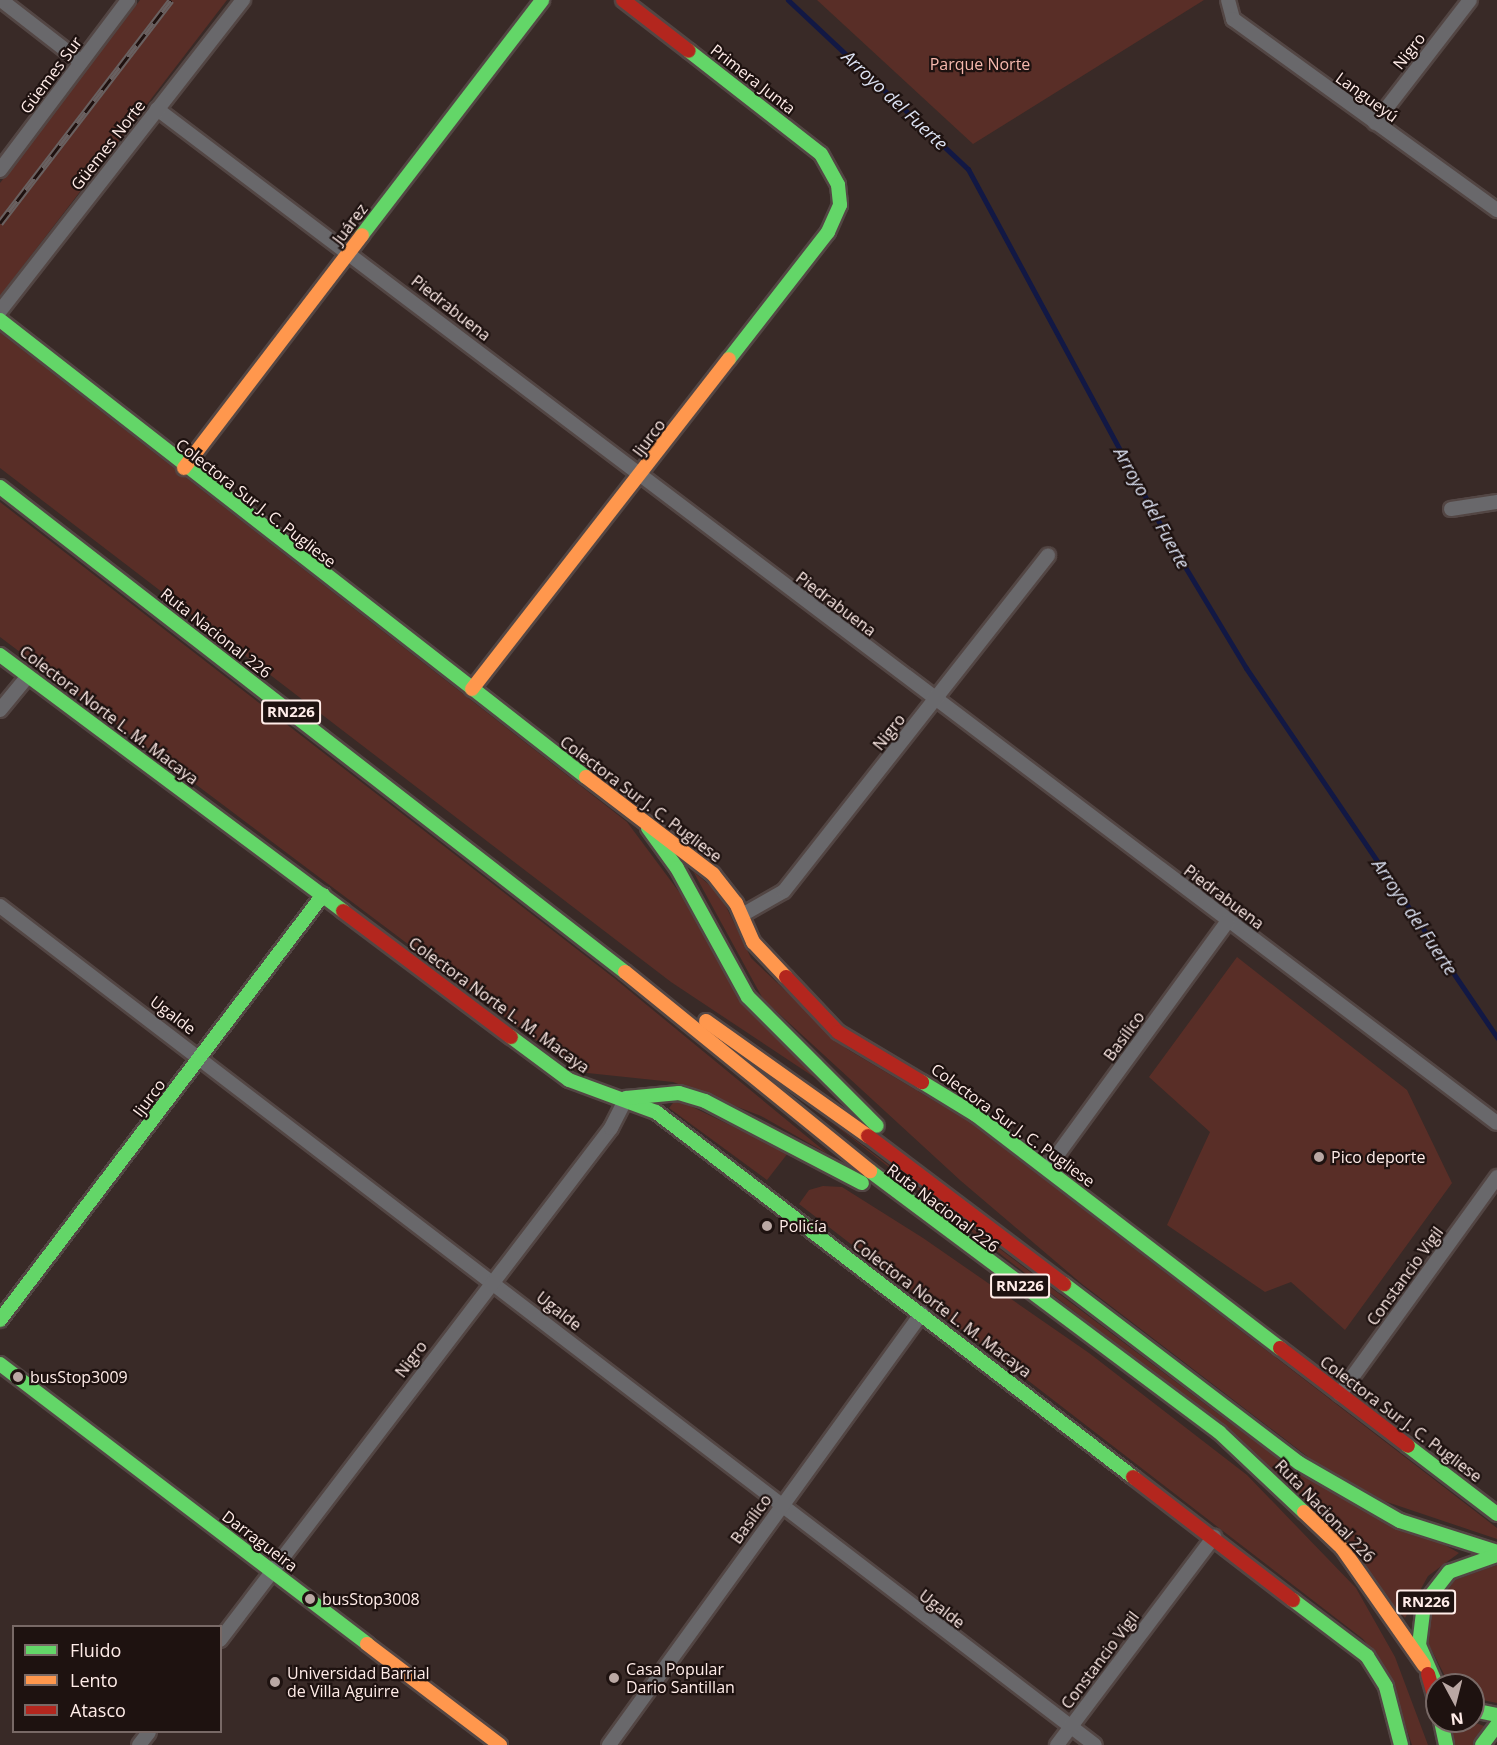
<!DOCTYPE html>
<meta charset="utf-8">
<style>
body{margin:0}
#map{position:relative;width:1497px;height:1745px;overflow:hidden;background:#392a27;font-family:"Open Sans",sans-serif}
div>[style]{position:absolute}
.green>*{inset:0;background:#592e27}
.stream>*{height:5px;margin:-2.5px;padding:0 2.5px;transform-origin:2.5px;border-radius:2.5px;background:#121844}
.roads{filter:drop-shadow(2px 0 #534644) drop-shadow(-2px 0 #534644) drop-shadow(0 2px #534644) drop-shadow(0 -2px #534644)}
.street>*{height:14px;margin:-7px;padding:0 7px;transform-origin:7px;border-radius:7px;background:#69686b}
.fast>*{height:14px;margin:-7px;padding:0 7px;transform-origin:7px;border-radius:7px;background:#63d668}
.slow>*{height:14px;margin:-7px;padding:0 7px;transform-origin:7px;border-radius:7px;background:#ff974d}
.jam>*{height:14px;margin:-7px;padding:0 7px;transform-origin:7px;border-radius:7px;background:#b3261e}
.rail>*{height:7px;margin-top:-3.5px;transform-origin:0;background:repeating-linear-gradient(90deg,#1e1210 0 14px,#696161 0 28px);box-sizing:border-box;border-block:2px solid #696161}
.dots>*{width:16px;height:16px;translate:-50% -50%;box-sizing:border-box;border:3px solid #1e1210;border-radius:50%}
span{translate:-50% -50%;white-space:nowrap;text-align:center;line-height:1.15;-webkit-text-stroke:4.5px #1e1210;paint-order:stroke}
.shield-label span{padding:2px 4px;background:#1e1210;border:2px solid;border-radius:4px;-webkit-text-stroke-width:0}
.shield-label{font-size:15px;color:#ffece8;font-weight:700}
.street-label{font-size:16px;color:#ffece8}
.park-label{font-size:16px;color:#f5b8ad}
.poi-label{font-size:16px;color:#ffece8}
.left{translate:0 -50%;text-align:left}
.water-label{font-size:18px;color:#dce2f3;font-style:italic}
.legend{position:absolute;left:12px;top:1625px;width:210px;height:108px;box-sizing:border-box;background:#1e1210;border:2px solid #786966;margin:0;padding:8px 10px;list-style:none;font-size:18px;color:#ffece8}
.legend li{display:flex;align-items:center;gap:12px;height:30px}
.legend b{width:30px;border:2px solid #786966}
.north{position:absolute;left:1425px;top:1673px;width:60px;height:60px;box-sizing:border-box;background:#1e1210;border:2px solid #786966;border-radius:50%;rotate:173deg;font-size:16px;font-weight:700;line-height:24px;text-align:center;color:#ffece8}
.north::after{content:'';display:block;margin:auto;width:21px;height:27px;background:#baa8a4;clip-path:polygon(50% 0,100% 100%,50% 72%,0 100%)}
</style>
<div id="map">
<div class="green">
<i style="clip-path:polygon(140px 0,227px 0,0 296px,0 183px)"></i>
<i style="clip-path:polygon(817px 0,1204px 0,973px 144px)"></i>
<i style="clip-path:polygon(0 332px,627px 822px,820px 1081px,671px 982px,0 468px)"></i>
<i style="clip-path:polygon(0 502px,614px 978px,828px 1154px,761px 1116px,673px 1082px,578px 1072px,0 637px)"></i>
<i style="clip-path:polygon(693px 871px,720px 894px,751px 958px,847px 1049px,970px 1122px,1497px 1528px,1497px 1539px,1384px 1501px,1312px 1460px,1082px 1284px,961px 1181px,763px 999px)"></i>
<i style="clip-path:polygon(1237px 957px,1407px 1090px,1452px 1183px,1345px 1330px,1291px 1282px,1265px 1292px,1167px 1225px,1210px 1132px,1149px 1077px)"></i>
<i style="clip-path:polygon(676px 1099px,788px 1153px,767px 1180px,669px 1108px)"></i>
<i style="clip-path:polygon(813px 1108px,1229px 1422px,1459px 1553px,1428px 1576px,1405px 1618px,1247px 1446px)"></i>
<i style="clip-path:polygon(823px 1186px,842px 1187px,923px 1238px,1089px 1353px,1247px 1475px,1356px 1588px,1395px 1657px,1428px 1745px,1412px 1745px,1386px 1669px,1363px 1639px,799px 1204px,809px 1190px)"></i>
<i style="clip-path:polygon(1497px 1565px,1497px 1703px,1473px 1698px,1473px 1685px,1448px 1682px,1428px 1643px,1429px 1619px,1454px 1580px)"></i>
<i style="clip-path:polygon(1446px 1721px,1470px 1721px,1487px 1727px,1474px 1745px,1454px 1745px)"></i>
</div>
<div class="stream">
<i style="left:788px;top:0;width:247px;rotate:43.2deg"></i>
<i style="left:968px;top:169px;width:418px;rotate:61.6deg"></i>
<i style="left:1167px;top:537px;width:153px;rotate:58.9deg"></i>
<i style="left:1246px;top:668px;width:447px;rotate:55.8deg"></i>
</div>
<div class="roads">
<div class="street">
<i style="left:1px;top:0;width:101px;rotate:37.8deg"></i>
<i style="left:1228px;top:0;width:20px;rotate:75deg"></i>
<i style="left:1233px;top:19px;width:326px;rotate:35.9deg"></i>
<i style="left:157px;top:109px;width:1680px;rotate:37.12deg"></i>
<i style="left:1375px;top:123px;width:155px;rotate:-52.3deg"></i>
<i style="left:0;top:170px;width:213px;rotate:-53deg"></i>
<i style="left:0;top:311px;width:395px;rotate:-52deg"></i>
<i style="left:1451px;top:509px;width:47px;rotate:-8.7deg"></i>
<i style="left:0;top:710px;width:44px;rotate:-50.5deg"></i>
<i style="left:0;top:906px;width:1379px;rotate:37.46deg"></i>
<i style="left:742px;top:915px;width:48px;rotate:-29.7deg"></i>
<i style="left:784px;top:891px;width:427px;rotate:-51.8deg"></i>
<i style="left:1047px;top:1169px;width:307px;rotate:-53.9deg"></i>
<i style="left:1340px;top:1394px;width:268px;rotate:-54.1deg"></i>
<i style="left:220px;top:1640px;width:644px;rotate:-52.63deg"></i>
<i style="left:611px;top:1128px;width:34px;rotate:-63deg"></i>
<i style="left:139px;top:1745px;width:16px;rotate:-52deg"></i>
<i style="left:609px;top:1745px;width:533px;rotate:-54.08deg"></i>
<i style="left:1057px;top:1745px;width:261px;rotate:-53deg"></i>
</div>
<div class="fast">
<i style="left:689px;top:51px;width:167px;rotate:38deg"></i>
<i style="left:821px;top:154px;width:35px;rotate:61deg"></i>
<i style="left:838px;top:185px;width:20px;rotate:84deg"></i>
<i style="left:840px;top:205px;width:30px;rotate:114deg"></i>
<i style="left:828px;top:232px;width:161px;rotate:127.9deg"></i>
<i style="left:362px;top:235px;width:296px;rotate:-52.5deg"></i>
<i style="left:0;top:320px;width:743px;rotate:37.95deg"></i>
<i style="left:0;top:487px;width:791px;rotate:37.81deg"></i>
<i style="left:0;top:655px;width:428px;rotate:36.7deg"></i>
<i style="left:648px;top:828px;width:49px;rotate:54.1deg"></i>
<i style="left:677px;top:868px;width:147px;rotate:61.2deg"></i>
<i style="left:748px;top:997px;width:182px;rotate:45deg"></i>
<i style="left:511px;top:1037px;width:72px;rotate:36.6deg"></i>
<i style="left:569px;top:1080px;width:93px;rotate:20.2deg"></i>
<i style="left:656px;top:1112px;width:601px;rotate:37.42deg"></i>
<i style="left:922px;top:1082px;width:63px;rotate:31.4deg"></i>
<i style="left:976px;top:1115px;width:383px;rotate:37.5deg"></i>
<i style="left:626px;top:1098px;width:53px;rotate:-5.4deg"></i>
<i style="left:679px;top:1093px;width:27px;rotate:17deg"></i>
<i style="left:705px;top:1101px;width:177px;rotate:27.6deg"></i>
<i style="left:870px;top:1171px;width:436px;rotate:36.8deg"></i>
<i style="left:1219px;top:1432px;width:117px;rotate:43.3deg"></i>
<i style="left:1064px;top:1284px;width:295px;rotate:37.3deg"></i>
<i style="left:1299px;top:1463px;width:116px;rotate:29.9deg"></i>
<i style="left:1400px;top:1521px;width:102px;rotate:17.7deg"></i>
<i style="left:0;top:1320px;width:534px;rotate:-52.77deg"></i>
<i style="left:0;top:1364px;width:462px;rotate:37.3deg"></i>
<i style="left:1408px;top:1446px;width:112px;rotate:37.4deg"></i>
<i style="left:1293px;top:1600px;width:93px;rotate:37.1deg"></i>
<i style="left:1367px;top:1656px;width:36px;rotate:58deg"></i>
<i style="left:1386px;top:1687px;width:60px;rotate:75.5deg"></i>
<i style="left:1437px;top:1686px;width:45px;rotate:-113.7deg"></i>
<i style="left:1419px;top:1645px;width:41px;rotate:-83deg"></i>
<i style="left:1424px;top:1604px;width:41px;rotate:-52deg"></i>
<i style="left:1449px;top:1572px;width:51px;rotate:-19.5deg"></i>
<i style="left:1473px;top:1710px;width:25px;rotate:12deg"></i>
<i style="left:1441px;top:1721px;width:25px;rotate:78deg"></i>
<i style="left:1482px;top:1745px;width:25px;rotate:-53deg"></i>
</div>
<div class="slow">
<i style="left:184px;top:468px;width:293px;rotate:-52.6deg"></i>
<i style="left:472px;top:689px;width:418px;rotate:-52.1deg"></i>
<i style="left:586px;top:777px;width:160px;rotate:37.4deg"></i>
<i style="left:713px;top:874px;width:37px;rotate:52deg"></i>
<i style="left:736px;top:903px;width:43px;rotate:66.4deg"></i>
<i style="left:753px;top:942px;width:48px;rotate:46.7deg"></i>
<i style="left:625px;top:972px;width:316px;rotate:39.1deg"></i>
<i style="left:706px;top:1021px;width:199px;rotate:35.4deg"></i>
<i style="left:1304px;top:1512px;width:52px;rotate:43.5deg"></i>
<i style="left:1342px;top:1548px;width:143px;rotate:55deg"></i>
<i style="left:367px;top:1644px;width:167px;rotate:37.2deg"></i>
</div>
<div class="jam">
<i style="left:623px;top:0;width:83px;rotate:37.7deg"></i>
<i style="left:343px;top:911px;width:210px;rotate:36.9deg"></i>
<i style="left:786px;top:977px;width:76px;rotate:46.6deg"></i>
<i style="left:838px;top:1032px;width:98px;rotate:30.8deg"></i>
<i style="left:868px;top:1136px;width:246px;rotate:37.1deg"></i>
<i style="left:1280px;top:1348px;width:161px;rotate:37.4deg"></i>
<i style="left:1133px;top:1477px;width:202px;rotate:37.6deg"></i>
<i style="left:1428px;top:1674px;width:33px;rotate:74deg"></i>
</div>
</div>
<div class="rail">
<i style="left:0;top:223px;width:281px;rotate:-52.5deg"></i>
</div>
<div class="dots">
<i style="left:1319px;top:1157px;background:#baa8a4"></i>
<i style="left:767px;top:1226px;background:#baa8a4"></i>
<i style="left:18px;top:1377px;background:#baa8a4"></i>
<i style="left:310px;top:1599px;background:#baa8a4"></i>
<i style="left:614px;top:1678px;background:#baa8a4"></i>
<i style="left:275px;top:1682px;background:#baa8a4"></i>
</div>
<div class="shield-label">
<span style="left:291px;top:712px">RN226</span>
<span style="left:1020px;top:1286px">RN226</span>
<span style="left:1426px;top:1602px">RN226</span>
</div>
<div class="street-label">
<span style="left:1409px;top:51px;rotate:-52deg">Nigro</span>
<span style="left:51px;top:75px;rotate:-53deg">Güemes Sur</span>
<span style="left:753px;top:79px;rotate:38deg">Primera Junta</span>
<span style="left:1367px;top:97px;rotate:36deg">Langueyú</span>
<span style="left:108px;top:145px;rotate:-52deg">Güemes Norte</span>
<span style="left:350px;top:224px;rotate:-53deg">Juárez</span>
<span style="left:451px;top:308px;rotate:38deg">Piedrabuena</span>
<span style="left:649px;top:438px;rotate:-53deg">Ijurco</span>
<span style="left:256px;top:503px;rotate:38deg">Colectora Sur J. C. Pugliese</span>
<span style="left:836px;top:604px;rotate:37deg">Piedrabuena</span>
<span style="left:216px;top:633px;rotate:38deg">Ruta Nacional 226</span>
<span style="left:109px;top:715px;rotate:37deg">Colectora Norte L. M. Macaya</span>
<span style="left:889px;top:732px;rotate:-52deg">Nigro</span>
<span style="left:641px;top:799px;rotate:37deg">Colectora Sur J. C. Pugliese</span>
<span style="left:1224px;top:897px;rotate:37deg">Piedrabuena</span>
<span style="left:499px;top:1005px;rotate:36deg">Colectora Norte L. M. Macaya</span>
<span style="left:173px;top:1015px;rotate:37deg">Ugalde</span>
<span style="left:1124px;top:1036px;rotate:-54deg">Basílico</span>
<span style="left:149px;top:1098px;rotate:-53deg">Ijurco</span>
<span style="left:1013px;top:1125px;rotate:36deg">Colectora Sur J. C. Pugliese</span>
<span style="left:943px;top:1208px;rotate:37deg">Ruta Nacional 226</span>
<span style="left:1405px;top:1276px;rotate:-54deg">Constancio Vigil</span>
<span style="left:942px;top:1308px;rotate:37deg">Colectora Norte L. M. Macaya</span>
<span style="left:559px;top:1311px;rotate:38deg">Ugalde</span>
<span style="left:411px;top:1359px;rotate:-53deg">Nigro</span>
<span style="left:1401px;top:1419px;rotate:37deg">Colectora Sur J. C. Pugliese</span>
<span style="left:1325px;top:1511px;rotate:46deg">Ruta Nacional 226</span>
<span style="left:751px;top:1519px;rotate:-54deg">Basílico</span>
<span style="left:260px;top:1541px;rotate:37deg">Darragueira</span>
<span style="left:942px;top:1609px;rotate:37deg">Ugalde</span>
<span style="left:1100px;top:1660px;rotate:-53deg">Constancio Vigil</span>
</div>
<div class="park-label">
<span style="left:980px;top:64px">Parque Norte</span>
</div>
<div class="poi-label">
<span class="left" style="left:1331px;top:1157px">Pico deporte</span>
<span class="left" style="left:779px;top:1226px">Policía</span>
<span class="left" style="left:30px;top:1377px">busStop3009</span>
<span class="left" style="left:322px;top:1599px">busStop3008</span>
<span class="left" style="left:626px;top:1678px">Casa Popular<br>Dario Santillan</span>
<span class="left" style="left:287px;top:1682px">Universidad Barrial<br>de Villa Aguirre</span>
</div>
<div class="water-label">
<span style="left:895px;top:100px;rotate:43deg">Arroyo del Fuerte</span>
<span style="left:1152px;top:508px;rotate:61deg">Arroyo del Fuerte</span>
<span style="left:1415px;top:917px;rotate:56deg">Arroyo del Fuerte</span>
</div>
<ul class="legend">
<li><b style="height:8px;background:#63d668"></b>Fluido</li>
<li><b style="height:8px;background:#ff974d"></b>Lento</li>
<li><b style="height:8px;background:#b3261e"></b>Atasco</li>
</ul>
<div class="north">N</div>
</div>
